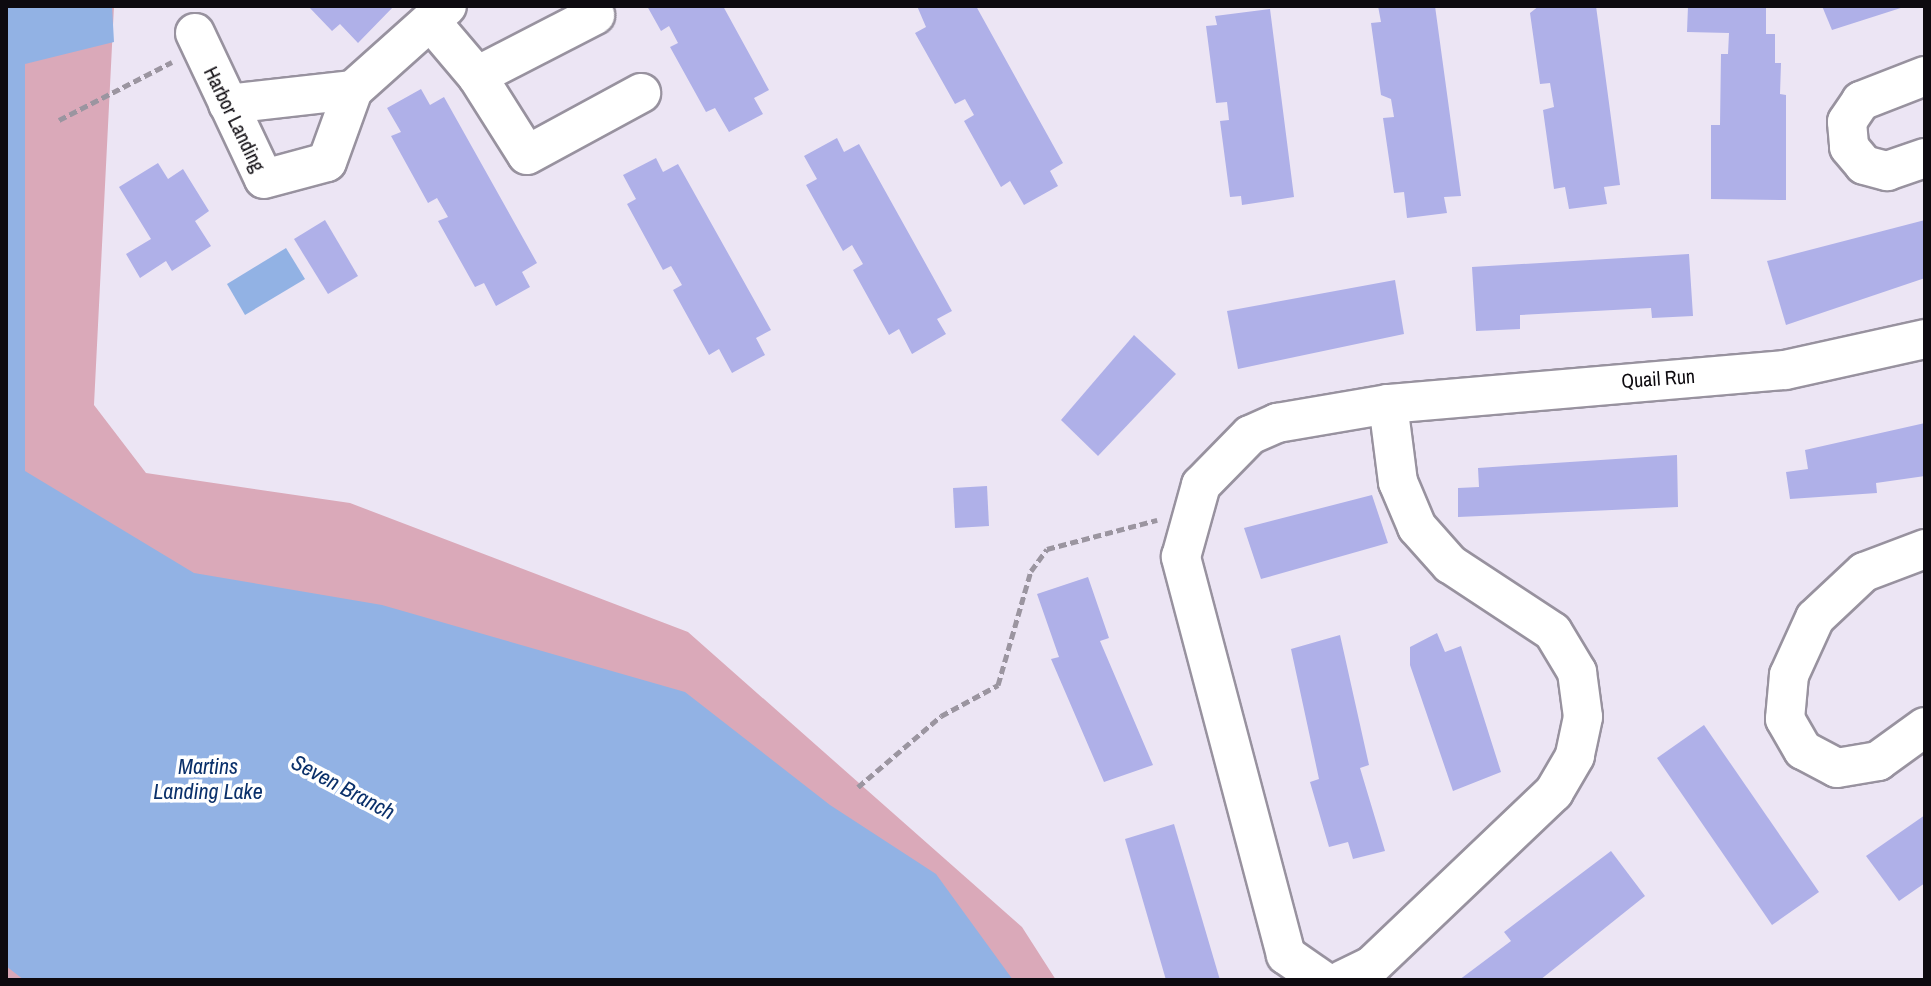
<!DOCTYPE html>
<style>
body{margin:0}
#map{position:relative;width:1931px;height:986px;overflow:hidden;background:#ece5f4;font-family:"Archivo Narrow",sans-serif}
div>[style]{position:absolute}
.green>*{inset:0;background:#daa9b9}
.water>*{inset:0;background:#92b2e4}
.building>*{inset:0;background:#afb0e8}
.path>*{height:5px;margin-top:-2.5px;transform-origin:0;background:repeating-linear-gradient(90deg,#9b95a0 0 8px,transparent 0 12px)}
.roads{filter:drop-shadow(2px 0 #98929f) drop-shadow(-2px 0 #98929f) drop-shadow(0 2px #98929f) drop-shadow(0 -2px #98929f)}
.minor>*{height:38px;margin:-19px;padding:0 19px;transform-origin:19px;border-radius:19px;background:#fff}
span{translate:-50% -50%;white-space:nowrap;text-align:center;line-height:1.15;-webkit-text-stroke:7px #fff;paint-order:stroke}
.street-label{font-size:20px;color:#0d0a0f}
.water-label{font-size:22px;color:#0a306a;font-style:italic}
.frame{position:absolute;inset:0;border:8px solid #0d0a0f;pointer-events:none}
</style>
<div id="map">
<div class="green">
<i style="clip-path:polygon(6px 6px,114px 6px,94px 405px,146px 473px,350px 503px,688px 632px,1022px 927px,1056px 980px,6px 980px)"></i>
</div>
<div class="water">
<i style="clip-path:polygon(6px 6px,112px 6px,114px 42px,25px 64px,25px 471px,194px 573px,382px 605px,685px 692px,830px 805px,936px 874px,1013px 980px,24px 980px,6px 966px)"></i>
<i style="clip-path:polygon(286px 248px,305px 279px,245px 315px,227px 284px)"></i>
</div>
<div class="building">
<i style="clip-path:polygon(308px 6px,394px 6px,358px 43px,340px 24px,332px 31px)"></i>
<i style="clip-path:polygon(647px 6px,723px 6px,769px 90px,754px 98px,763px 114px,729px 132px,715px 108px,706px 112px,670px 47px,678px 43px,669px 26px,661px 31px)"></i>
<i style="clip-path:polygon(976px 6px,1063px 163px,1050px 171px,1058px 186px,1024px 205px,1010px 181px,1001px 187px,964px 121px,974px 115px,965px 99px,955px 104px,915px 33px,926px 27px,917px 6px)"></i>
<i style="clip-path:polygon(1378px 6px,1435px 6px,1461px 196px,1444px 197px,1447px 213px,1407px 218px,1404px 192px,1394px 193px,1383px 118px,1394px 117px,1391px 99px,1381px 95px,1371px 23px,1381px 22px)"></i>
<i style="clip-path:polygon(1539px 6px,1596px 6px,1620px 185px,1604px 187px,1607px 204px,1569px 209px,1565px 187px,1554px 189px,1543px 110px,1554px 107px,1550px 83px,1540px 84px,1530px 13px)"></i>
<i style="clip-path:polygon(1688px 6px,1766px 6px,1766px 34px,1775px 34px,1775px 63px,1781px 63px,1780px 94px,1786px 95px,1786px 200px,1711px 199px,1711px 125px,1720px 125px,1721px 54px,1728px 54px,1729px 33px,1687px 32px)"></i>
<i style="clip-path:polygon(1822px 6px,1907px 6px,1832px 30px)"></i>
<i style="clip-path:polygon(1270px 9px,1294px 197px,1242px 205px,1241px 196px,1230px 197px,1220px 121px,1229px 120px,1227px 102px,1216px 103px,1206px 26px,1217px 25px,1215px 16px)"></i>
<i style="clip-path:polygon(421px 89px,430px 105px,444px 97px,537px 263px,522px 272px,530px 287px,496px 306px,484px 283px,475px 287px,438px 221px,448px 217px,437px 198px,428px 203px,391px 136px,401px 132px,387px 108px)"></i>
<i style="clip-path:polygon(837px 138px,844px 152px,859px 144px,952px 311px,937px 319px,946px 334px,912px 354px,899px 329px,889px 335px,853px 270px,863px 264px,852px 245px,843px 251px,806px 185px,817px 179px,804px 156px)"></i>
<i style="clip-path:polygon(656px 158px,663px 172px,678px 164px,771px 330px,756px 338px,765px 355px,732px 373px,719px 349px,709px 355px,673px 290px,682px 285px,671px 266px,663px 270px,627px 204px,636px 199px,623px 175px)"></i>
<i style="clip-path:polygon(158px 163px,168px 179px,183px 169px,209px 211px,195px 221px,211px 246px,172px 271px,166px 261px,140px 278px,126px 254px,151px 239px,119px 187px)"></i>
<i style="clip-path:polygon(325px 220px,358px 276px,328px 294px,294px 239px)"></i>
<i style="clip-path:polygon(1925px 220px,1925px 278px,1786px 325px,1767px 261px)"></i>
<i style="clip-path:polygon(1689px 254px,1693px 316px,1652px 318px,1651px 308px,1520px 315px,1520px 329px,1476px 331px,1472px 267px)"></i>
<i style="clip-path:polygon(1395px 280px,1404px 334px,1238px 369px,1227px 311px)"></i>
<i style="clip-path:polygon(1134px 335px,1176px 374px,1098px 456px,1061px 420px)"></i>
<i style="clip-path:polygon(1925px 423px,1925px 476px,1876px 483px,1877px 493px,1790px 499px,1786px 472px,1808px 469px,1805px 450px)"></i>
<i style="clip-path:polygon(1677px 455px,1678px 507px,1458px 517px,1458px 488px,1479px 487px,1478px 468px)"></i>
<i style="clip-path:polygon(987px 486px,989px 526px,955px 528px,953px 488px)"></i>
<i style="clip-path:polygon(1372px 495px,1388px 543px,1261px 579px,1244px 528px)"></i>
<i style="clip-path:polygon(1088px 577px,1109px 638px,1100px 641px,1153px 765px,1104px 782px,1051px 659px,1059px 657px,1037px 594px)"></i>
<i style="clip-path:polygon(1437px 633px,1445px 652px,1461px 646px,1501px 772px,1453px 791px,1410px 665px,1410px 647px)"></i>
<i style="clip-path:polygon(1340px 635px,1369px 765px,1360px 768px,1385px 851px,1353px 859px,1348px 842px,1329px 847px,1310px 782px,1319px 779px,1291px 649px)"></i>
<i style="clip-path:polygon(1704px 725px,1819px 892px,1772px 925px,1657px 758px)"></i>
<i style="clip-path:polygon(1925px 815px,1925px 883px,1899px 901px,1866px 856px)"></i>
<i style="clip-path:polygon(1174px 824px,1220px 980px,1166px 980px,1125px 839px)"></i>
<i style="clip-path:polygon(1611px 851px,1645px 896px,1540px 980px,1459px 980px,1511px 941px,1504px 932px)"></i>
</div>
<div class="path">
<i style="left:59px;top:120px;width:127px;rotate:-27.2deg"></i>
<i style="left:858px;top:787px;width:109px;rotate:-40.5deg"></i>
<i style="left:941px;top:716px;width:65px;rotate:-28.5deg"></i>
<i style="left:998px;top:685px;width:119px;rotate:-73.9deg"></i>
<i style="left:1031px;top:571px;width:27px;rotate:-54deg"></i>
<i style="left:1047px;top:549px;width:114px;rotate:-14.8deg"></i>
</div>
<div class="roads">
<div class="minor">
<i style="left:432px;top:23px;width:70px;rotate:49.7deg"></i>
<i style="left:477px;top:76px;width:93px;rotate:57.7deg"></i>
<i style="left:527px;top:155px;width:130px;rotate:-28.5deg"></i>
<i style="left:195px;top:33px;width:161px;rotate:64.7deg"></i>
<i style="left:264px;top:179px;width:65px;rotate:-15.1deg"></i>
<i style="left:327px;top:162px;width:77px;rotate:-70.1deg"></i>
<i style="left:353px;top:90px;width:126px;rotate:-41.8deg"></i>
<i style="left:477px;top:76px;width:133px;rotate:-27.3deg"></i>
<i style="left:1925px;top:76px;width:69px;rotate:158.7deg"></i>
<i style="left:1861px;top:101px;width:25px;rotate:124deg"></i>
<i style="left:1847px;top:122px;width:25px;rotate:85deg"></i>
<i style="left:1849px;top:147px;width:23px;rotate:50deg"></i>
<i style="left:1864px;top:165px;width:24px;rotate:15deg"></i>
<i style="left:1887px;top:171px;width:40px;rotate:-18.9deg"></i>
<i style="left:228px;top:104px;width:126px;rotate:-6.4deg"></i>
<i style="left:1388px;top:404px;width:398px;rotate:-4.9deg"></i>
<i style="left:1785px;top:370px;width:143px;rotate:-12.5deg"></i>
<i style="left:1925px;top:549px;width:65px;rotate:159.3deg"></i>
<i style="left:1864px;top:572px;width:67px;rotate:136.8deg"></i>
<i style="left:1815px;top:618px;width:63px;rotate:114.5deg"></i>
<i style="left:1789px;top:675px;width:44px;rotate:95.2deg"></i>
<i style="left:1785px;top:719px;width:36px;rotate:60deg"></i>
<i style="left:1803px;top:750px;width:38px;rotate:28deg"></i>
<i style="left:1837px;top:768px;width:42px;rotate:-9.7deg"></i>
<i style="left:1878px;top:761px;width:58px;rotate:-35.9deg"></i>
<i style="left:1322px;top:980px;width:44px;rotate:-145.2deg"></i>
<i style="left:1286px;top:955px;width:412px;rotate:-104.8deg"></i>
<i style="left:1181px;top:557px;width:75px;rotate:-74.5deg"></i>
<i style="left:1201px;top:485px;width:70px;rotate:-45.6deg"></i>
<i style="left:1250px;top:435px;width:30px;rotate:-24deg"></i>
<i style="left:1277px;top:423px;width:113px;rotate:-9.7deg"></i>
<i style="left:1388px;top:404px;width:79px;rotate:82.7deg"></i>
<i style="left:1398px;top:482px;width:49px;rotate:67.1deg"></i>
<i style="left:1417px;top:527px;width:50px;rotate:48.3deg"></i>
<i style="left:1450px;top:564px;width:123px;rotate:33.4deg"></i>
<i style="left:1553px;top:632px;width:47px;rotate:59deg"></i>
<i style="left:1577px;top:672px;width:45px;rotate:82.4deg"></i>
<i style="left:1583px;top:717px;width:40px;rotate:102deg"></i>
<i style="left:1575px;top:756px;width:42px;rotate:120.3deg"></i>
<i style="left:1554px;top:792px;width:253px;rotate:136.4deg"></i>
<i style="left:1371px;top:966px;width:32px;rotate:154deg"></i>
</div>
</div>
<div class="street-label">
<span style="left:235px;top:119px;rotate:64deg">Harbor Landing</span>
<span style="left:1658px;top:378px;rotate:-4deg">Quail Run</span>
</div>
<div class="water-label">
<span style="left:208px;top:779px">Martins<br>Landing Lake</span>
<span style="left:343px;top:787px;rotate:28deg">Seven Branch</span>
</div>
<div class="frame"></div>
</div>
